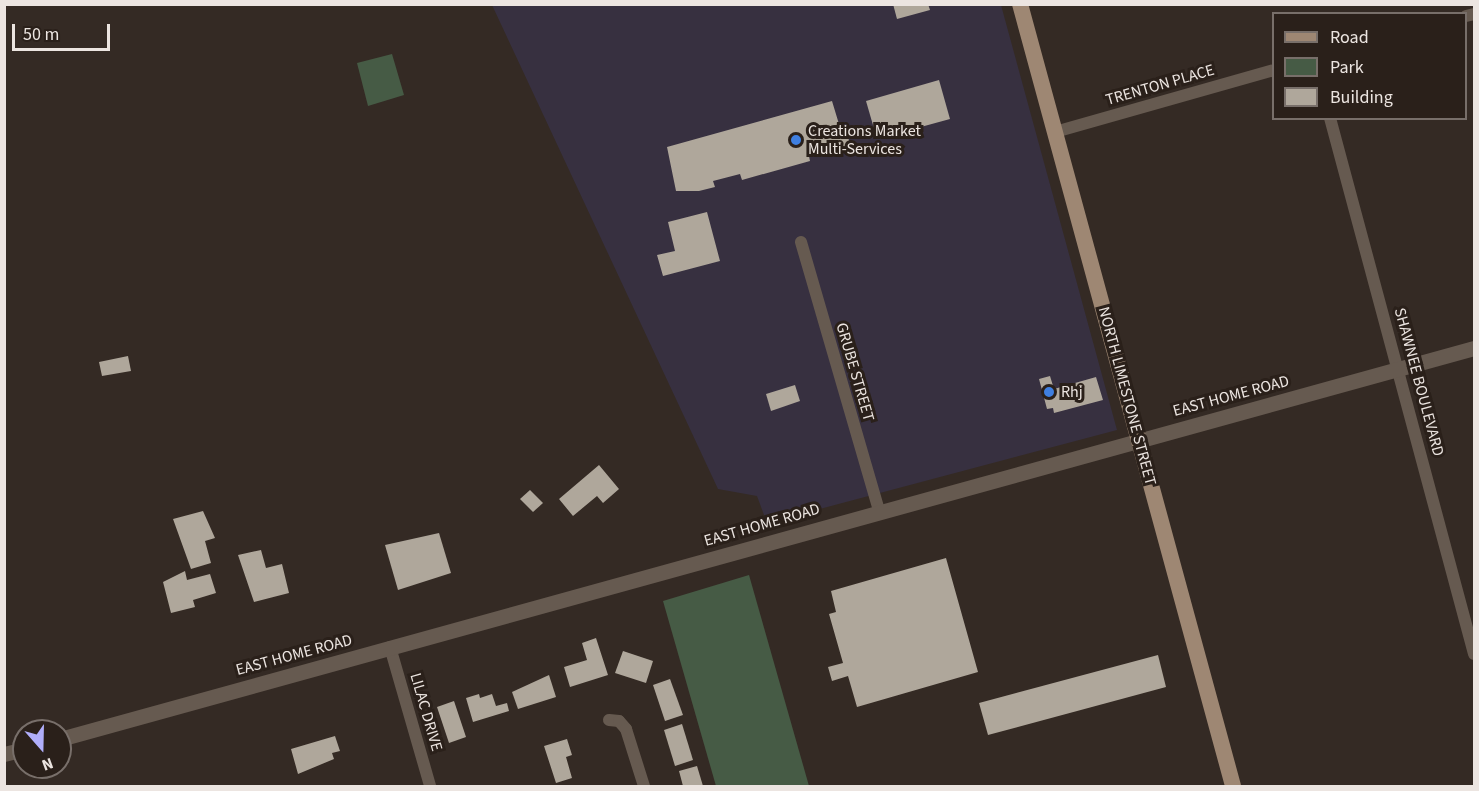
<!DOCTYPE html>
<style>
body{margin:0}
#map{position:relative;width:1479px;height:791px;overflow:hidden;background:#342a24;font-family:"Source Sans 3",sans-serif}
div>[style]{position:absolute}
.commercial>*{inset:0;background:#373040}
.green>*{inset:0;background:#465b45}
.building>*{inset:0;background:#afa79b}
.minor>*{height:12px;margin:-6px;padding:0 6px;transform-origin:6px;border-radius:6px;background:#665a50}
.tertiary>*{height:15px;margin:-7.5px;padding:0 7.5px;transform-origin:7.5px;border-radius:7.5px;background:#665a50}
.primary>*{height:16px;margin:-8px;padding:0 8px;transform-origin:8px;border-radius:8px;background:#9e8773}
.dots>*{width:16px;height:16px;translate:-50% -50%;box-sizing:border-box;border:3px solid #2a201a;border-radius:50%}
span{translate:-50% -50%;white-space:nowrap;text-align:center;line-height:1.15;-webkit-text-stroke:6px #2a201a;paint-order:stroke}
.street-label{font-size:16px;color:#ece5e1}
.poi-label{font-size:16px;color:#ece5e1}
.left{translate:0 -50%;text-align:left}
.frame{position:absolute;inset:0;border:6px solid #ece5e1;pointer-events:none}
.legend{position:absolute;left:1272px;top:12px;width:195px;height:108px;box-sizing:border-box;background:#2a201a;border:2px solid #786f6a;margin:0;padding:8px 10px;list-style:none;font-size:18px;color:#ece5e1}
.legend li{display:flex;align-items:center;gap:12px;height:30px}
.legend b{width:30px;border:2px solid #786f6a}
.north{position:absolute;left:12px;top:719px;width:60px;height:60px;box-sizing:border-box;background:#2a201a;border:2px solid #786f6a;border-radius:50%;rotate:160deg;font-size:16px;font-weight:700;line-height:24px;text-align:center;color:#ece5e1}
.north::after{content:'';display:block;margin:auto;width:21px;height:27px;background:#b0aefa;clip-path:polygon(50% 0,100% 100%,50% 72%,0 100%)}
.scale{position:absolute;left:12px;top:24px;width:98px;height:27px;box-sizing:border-box;border:3px solid #ece5e1;border-top:0;padding-left:8px;font-size:18px;line-height:21px;white-space:nowrap;color:#ece5e1;-webkit-text-stroke:4px #2a201a;paint-order:stroke}
</style>
<div id="map">
<div class="commercial">
<i style="clip-path:polygon(492px 5px,1001px 5px,1117px 430px,767px 523px,757px 496px,718px 489px)"></i>
</div>
<div class="green">
<i style="clip-path:polygon(392px 54px,404px 95px,368px 106px,357px 63px)"></i>
<i style="clip-path:polygon(749px 575px,809px 786px,716px 786px,663px 601px)"></i>
</div>
<div class="building">
<i style="clip-path:polygon(893px 4px,928px 4px,930px 10px,897px 19px)"></i>
<i style="clip-path:polygon(939px 80px,950px 119px,877px 139px,866px 101px)"></i>
<i style="clip-path:polygon(832px 101px,842px 134px,847px 133px,851px 148px,809px 156px,810px 161px,742px 180px,740px 174px,713px 181px,715px 187px,699px 191px,676px 191px,667px 147px)"></i>
<i style="clip-path:polygon(707px 212px,720px 261px,663px 276px,657px 255px,675px 251px,668px 222px)"></i>
<i style="clip-path:polygon(128px 356px,131px 371px,102px 376px,99px 362px)"></i>
<i style="clip-path:polygon(1050px 376px,1054px 389px,1096px 377px,1103px 400px,1054px 413px,1053px 408px,1047px 409px,1039px 379px)"></i>
<i style="clip-path:polygon(795px 385px,800px 401px,771px 411px,766px 394px)"></i>
<i style="clip-path:polygon(599px 465px,619px 489px,603px 503px,597px 496px,573px 516px,559px 499px)"></i>
<i style="clip-path:polygon(530px 490px,543px 503px,533px 512px,520px 499px)"></i>
<i style="clip-path:polygon(203px 511px,215px 538px,205px 541px,211px 563px,191px 569px,173px 519px)"></i>
<i style="clip-path:polygon(439px 533px,451px 573px,398px 590px,385px 545px)"></i>
<i style="clip-path:polygon(261px 550px,266px 568px,282px 564px,289px 593px,254px 602px,238px 555px)"></i>
<i style="clip-path:polygon(946px 558px,978px 672px,857px 707px,848px 676px,832px 681px,828px 667px,843px 663px,829px 614px,836px 612px,831px 591px)"></i>
<i style="clip-path:polygon(185px 571px,187px 580px,210px 574px,216px 593px,193px 600px,195px 607px,171px 613px,163px 582px)"></i>
<i style="clip-path:polygon(596px 638px,608px 675px,570px 687px,564px 667px,587px 660px,582px 643px)"></i>
<i style="clip-path:polygon(623px 651px,653px 661px,646px 683px,615px 673px)"></i>
<i style="clip-path:polygon(1158px 655px,1166px 687px,988px 735px,979px 703px)"></i>
<i style="clip-path:polygon(549px 675px,556px 697px,518px 709px,512px 692px)"></i>
<i style="clip-path:polygon(670px 679px,683px 715px,665px 721px,653px 685px)"></i>
<i style="clip-path:polygon(479px 694px,480px 698px,492px 694px,496px 706px,507px 703px,509px 711px,473px 722px,466px 698px)"></i>
<i style="clip-path:polygon(454px 701px,466px 737px,449px 743px,437px 707px)"></i>
<i style="clip-path:polygon(682px 724px,693px 760px,675px 766px,664px 730px)"></i>
<i style="clip-path:polygon(335px 736px,340px 751px,332px 753px,334px 759px,298px 774px,291px 749px)"></i>
<i style="clip-path:polygon(567px 739px,572px 755px,566px 757px,572px 778px,556px 783px,544px 746px)"></i>
<i style="clip-path:polygon(697px 766px,703px 786px,683px 786px,679px 771px)"></i>
</div>
<div class="minor">
<i style="left:1466px;top:16px;width:8px;rotate:-14deg"></i>
<i style="left:1330px;top:118px;width:555px;rotate:74.96deg"></i>
<i style="left:1055px;top:132px;width:228px;rotate:-15.8deg"></i>
<i style="left:801px;top:242px;width:280px;rotate:73.8deg"></i>
<i style="left:390px;top:647px;width:145px;rotate:73.9deg"></i>
<i style="left:609px;top:720px;width:10px;rotate:6deg"></i>
<i style="left:619px;top:721px;width:11px;rotate:49deg"></i>
<i style="left:626px;top:729px;width:60px;rotate:72.5deg"></i>
</div>
<div class="tertiary">
<i style="left:60px;top:739px;width:1467px;rotate:-15.46deg"></i>
<i style="left:4px;top:754px;width:21px;rotate:-14deg"></i>
</div>
<div class="primary">
<i style="left:1020px;top:4px;width:810px;rotate:74.76deg"></i>
</div>
<div class="dots">
<i style="left:796px;top:140px;background:#3f7fe0"></i>
<i style="left:1049px;top:392px;background:#3f7fe0"></i>
</div>
<div class="street-label">
<span style="left:1160px;top:85px;rotate:-16deg">TRENTON PLACE</span>
<span style="left:855px;top:372px;rotate:74deg">GRUBE STREET</span>
<span style="left:1419px;top:382px;rotate:75deg">SHAWNEE BOULEVARD</span>
<span style="left:1127px;top:396px;rotate:75deg">NORTH LIMESTONE STREET</span>
<span style="left:1231px;top:396px;rotate:-15deg">EAST HOME ROAD</span>
<span style="left:762px;top:525px;rotate:-16deg">EAST HOME ROAD</span>
<span style="left:294px;top:655px;rotate:-15deg">EAST HOME ROAD</span>
<span style="left:426px;top:712px;rotate:74deg">LILAC DRIVE</span>
</div>
<div class="poi-label">
<span class="left" style="left:808px;top:140px">Creations Market<br>Multi-Services</span>
<span class="left" style="left:1061px;top:392px">Rhj</span>
</div>
<div class="frame"></div>
<ul class="legend">
<li><b style="height:8px;background:#9e8773"></b>Road</li>
<li><b style="height:16px;background:#465b45"></b>Park</li>
<li><b style="height:16px;background:#afa79b"></b>Building</li>
</ul>
<div class="north">N</div>
<div class="scale">50 m</div>
</div>
